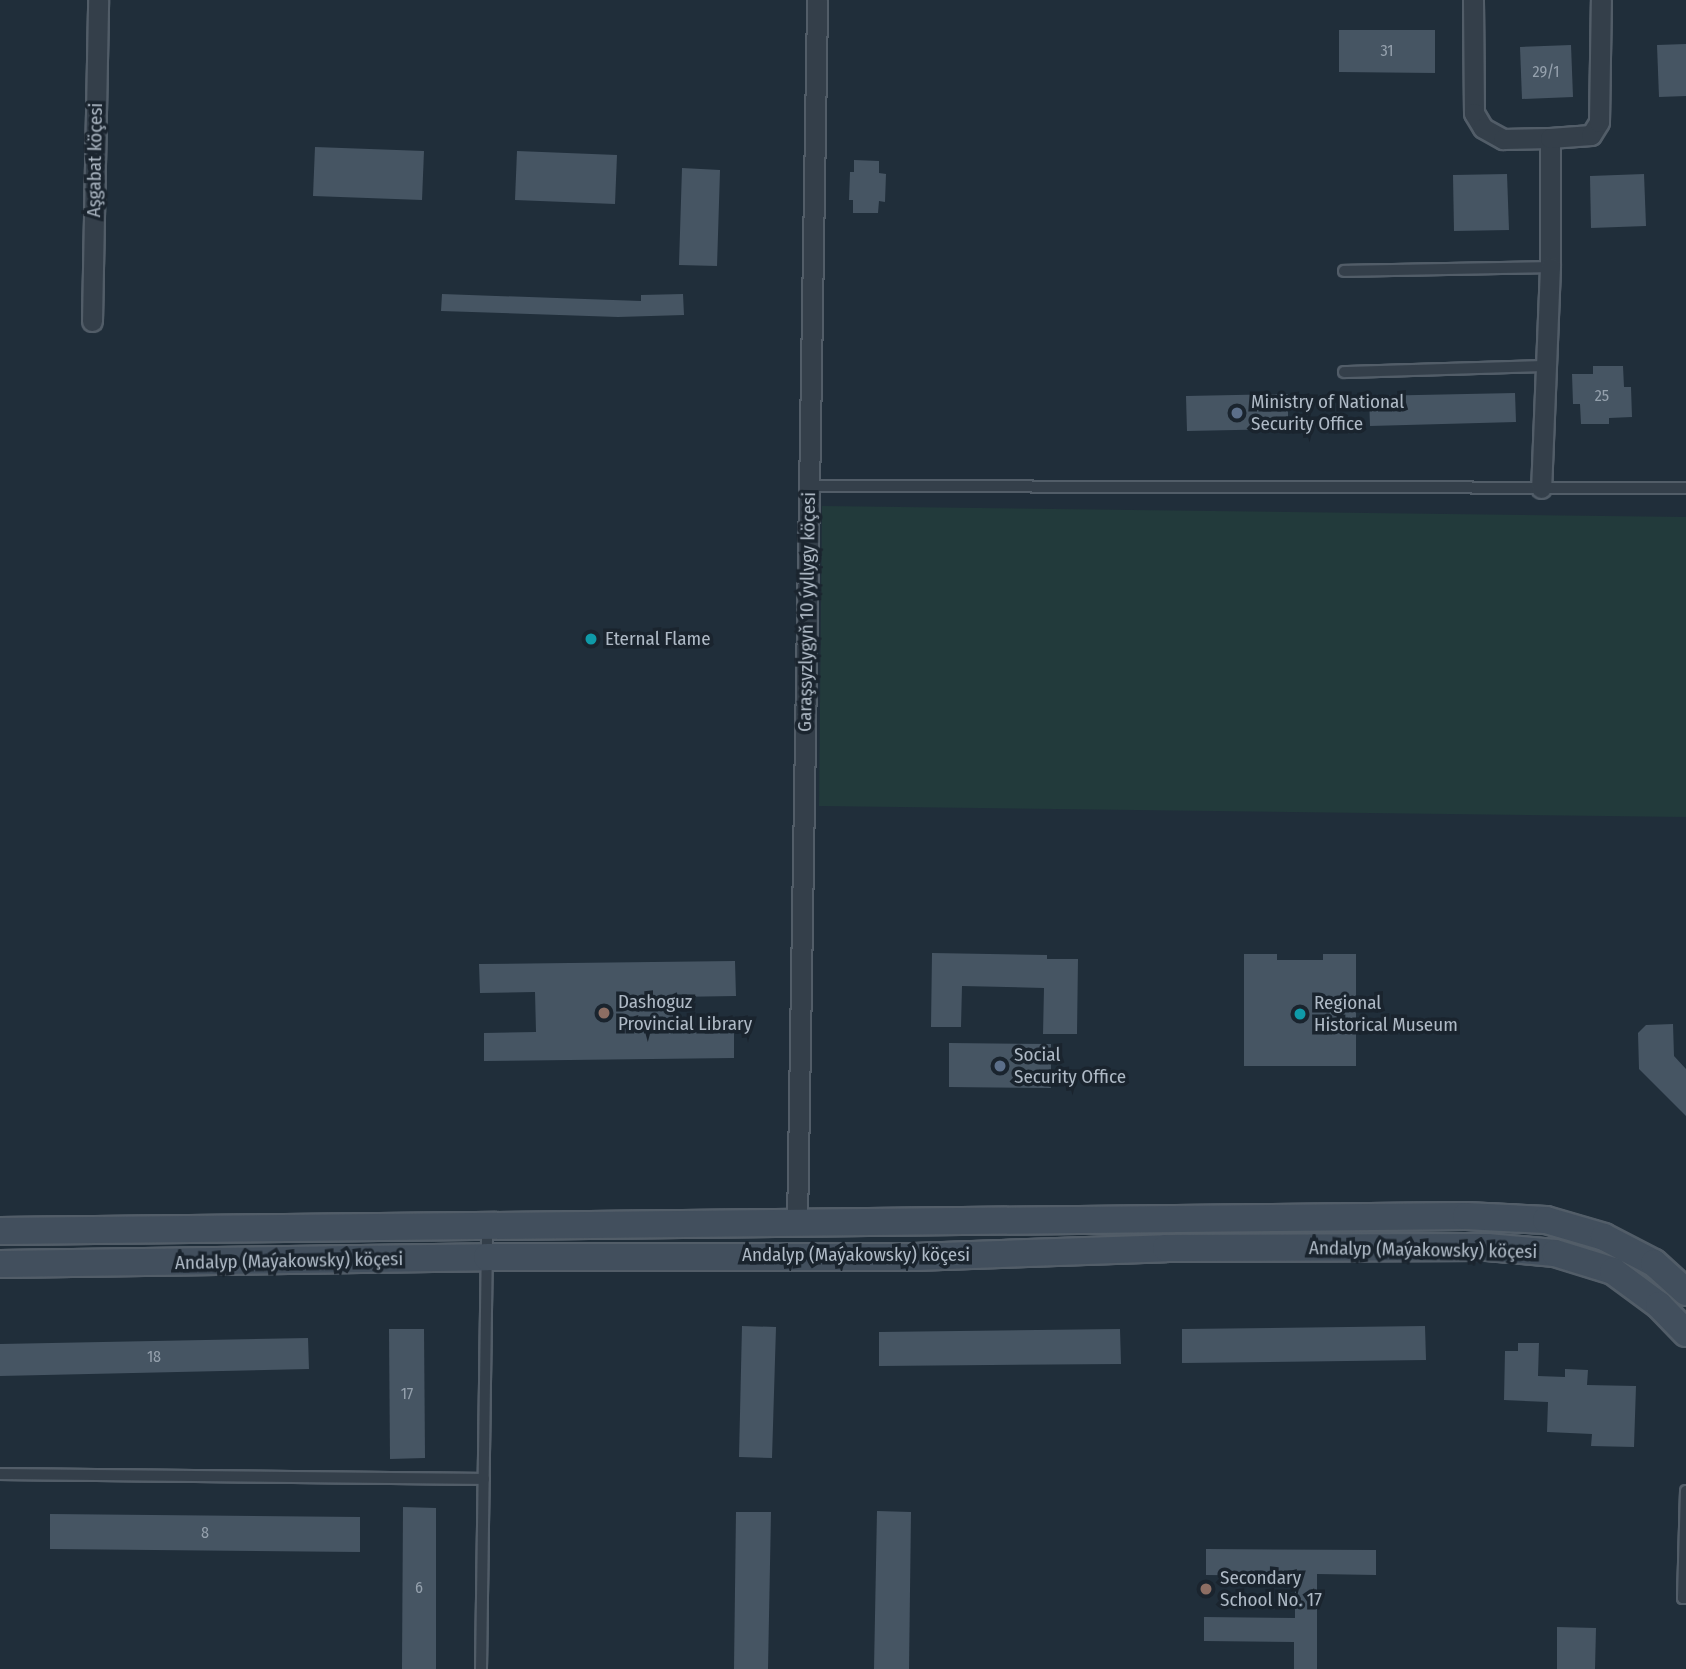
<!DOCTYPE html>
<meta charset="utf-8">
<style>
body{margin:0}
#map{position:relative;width:1686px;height:1669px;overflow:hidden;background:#202e3a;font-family:"Fira Sans Condensed",sans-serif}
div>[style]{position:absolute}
.green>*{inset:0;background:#223a3b}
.building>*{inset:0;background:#465563}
.roads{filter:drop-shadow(2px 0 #525d68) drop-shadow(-2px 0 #525d68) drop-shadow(0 2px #525d68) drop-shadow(0 -2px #525d68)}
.lane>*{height:10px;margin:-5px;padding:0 5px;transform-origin:5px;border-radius:5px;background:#343f4a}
.street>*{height:19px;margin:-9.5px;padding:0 9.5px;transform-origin:9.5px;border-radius:9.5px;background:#343f4a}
.secondary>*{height:26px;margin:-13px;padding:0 13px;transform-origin:13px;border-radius:13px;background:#424f5d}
.dots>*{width:19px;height:19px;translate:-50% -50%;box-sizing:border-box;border:4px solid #1a242e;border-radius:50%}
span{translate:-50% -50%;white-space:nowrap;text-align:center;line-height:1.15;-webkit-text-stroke:7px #1a242e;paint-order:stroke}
.number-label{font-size:16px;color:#95a1ad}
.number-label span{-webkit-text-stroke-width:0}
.street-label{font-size:19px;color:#afbac6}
.poi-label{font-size:19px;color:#afbac6}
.left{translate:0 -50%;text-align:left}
</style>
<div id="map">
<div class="green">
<i style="clip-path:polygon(822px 506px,1686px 517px,1686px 817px,819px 806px)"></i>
</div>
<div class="building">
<i style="clip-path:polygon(1339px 30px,1435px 30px,1435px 73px,1339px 72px)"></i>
<i style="clip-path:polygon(1686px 44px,1686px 96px,1659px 97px,1657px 45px)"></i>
<i style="clip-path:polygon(1571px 45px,1573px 97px,1522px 99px,1520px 47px)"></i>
<i style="clip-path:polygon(315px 147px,424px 151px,422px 200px,313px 196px)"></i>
<i style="clip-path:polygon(517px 151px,617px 155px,615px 204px,515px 200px)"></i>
<i style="clip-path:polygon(854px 160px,879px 161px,879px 173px,886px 174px,885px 202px,879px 201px,878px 213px,853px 213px,853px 200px,849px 200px,850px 172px,854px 172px)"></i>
<i style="clip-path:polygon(682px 168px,720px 170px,717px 266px,679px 265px)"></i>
<i style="clip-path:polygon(1507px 174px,1509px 230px,1454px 231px,1453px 175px)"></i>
<i style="clip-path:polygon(1644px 174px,1646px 226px,1591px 228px,1590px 176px)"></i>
<i style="clip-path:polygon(442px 294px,641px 301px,641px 295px,683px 294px,684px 315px,618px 317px,441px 311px)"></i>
<i style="clip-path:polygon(1593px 366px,1623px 366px,1624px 387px,1631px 387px,1632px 417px,1609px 418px,1609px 424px,1581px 424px,1580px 404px,1573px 404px,1572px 374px,1593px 374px)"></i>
<i style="clip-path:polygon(1515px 393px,1516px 422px,1370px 426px,1369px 396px)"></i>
<i style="clip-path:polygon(1288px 394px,1288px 429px,1187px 431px,1186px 396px)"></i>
<i style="clip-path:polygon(932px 953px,1047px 955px,1047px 959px,1078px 959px,1077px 1034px,1043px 1034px,1044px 988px,962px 986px,961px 1027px,931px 1027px)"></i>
<i style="clip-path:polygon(1244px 954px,1277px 954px,1277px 960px,1323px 960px,1323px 954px,1356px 954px,1356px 1066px,1244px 1066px)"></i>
<i style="clip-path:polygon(735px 961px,736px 996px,673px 997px,673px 1030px,734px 1030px,734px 1058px,484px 1061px,484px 1033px,536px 1032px,535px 992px,480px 993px,479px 964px)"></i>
<i style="clip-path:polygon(1673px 1024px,1674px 1056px,1686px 1069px,1686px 1116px,1639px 1069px,1638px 1033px,1646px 1025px)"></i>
<i style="clip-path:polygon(949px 1043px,1051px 1044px,1051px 1088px,949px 1087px)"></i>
<i style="clip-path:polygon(742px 1326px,776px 1327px,772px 1458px,739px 1457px)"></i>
<i style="clip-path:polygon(1425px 1326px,1426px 1360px,1182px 1363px,1182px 1329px)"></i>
<i style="clip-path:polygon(389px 1329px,424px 1329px,425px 1458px,390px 1459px)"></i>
<i style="clip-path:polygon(1120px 1329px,1121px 1364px,879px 1366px,879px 1332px)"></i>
<i style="clip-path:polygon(308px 1338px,309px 1369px,0 1376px,0 1344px)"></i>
<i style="clip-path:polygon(1518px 1343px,1539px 1343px,1538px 1376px,1565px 1377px,1565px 1369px,1588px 1370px,1587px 1385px,1636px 1386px,1634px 1447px,1591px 1446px,1592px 1434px,1547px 1432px,1548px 1402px,1504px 1400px,1505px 1351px,1518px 1351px)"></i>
<i style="clip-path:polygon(403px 1507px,436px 1508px,436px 1669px,402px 1669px)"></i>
<i style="clip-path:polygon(877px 1511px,911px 1512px,909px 1669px,874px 1669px)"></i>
<i style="clip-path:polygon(736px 1512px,771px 1512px,768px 1669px,734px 1669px)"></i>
<i style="clip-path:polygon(50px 1514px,360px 1517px,360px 1552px,50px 1549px)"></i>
<i style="clip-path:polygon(1206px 1549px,1376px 1550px,1376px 1575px,1317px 1574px,1317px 1669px,1294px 1669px,1294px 1642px,1204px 1641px,1204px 1617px,1295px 1618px,1295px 1576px,1206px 1575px)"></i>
<i style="clip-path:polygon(1557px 1627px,1596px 1628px,1595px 1669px,1557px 1669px)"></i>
</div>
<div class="roads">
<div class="lane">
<i style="left:1344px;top:271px;width:206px;rotate:-1.1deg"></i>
<i style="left:1344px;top:372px;width:203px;rotate:-1.7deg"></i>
<i style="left:809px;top:486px;width:877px;rotate:0.13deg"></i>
<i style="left:0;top:1474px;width:484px;rotate:0.6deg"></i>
<i style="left:1686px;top:1491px;width:107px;rotate:91.6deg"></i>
<i style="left:1683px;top:1598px;width:3px"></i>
<i style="left:481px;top:1669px;width:442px;rotate:-89.2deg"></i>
</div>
<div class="street">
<i style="left:1473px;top:0;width:113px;rotate:89.5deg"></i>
<i style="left:1474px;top:113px;width:17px;rotate:59deg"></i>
<i style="left:1483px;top:128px;width:23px;rotate:29deg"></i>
<i style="left:1503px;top:139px;width:47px;rotate:-1.2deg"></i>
<i style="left:1550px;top:138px;width:129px;rotate:90deg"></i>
<i style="left:1550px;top:267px;width:221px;rotate:92.3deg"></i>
<i style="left:1550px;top:138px;width:41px;rotate:-4.2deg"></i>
<i style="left:1591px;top:135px;width:15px;rotate:-58deg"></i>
<i style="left:1599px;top:122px;width:122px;rotate:-89.1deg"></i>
<i style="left:92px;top:321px;width:321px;rotate:-88.9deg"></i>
<i style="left:797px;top:1224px;width:1224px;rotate:-89.06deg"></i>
</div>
<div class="secondary">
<i style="left:0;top:1231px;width:1466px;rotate:-0.59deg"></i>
<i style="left:1466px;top:1216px;width:80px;rotate:2.9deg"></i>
<i style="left:1546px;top:1220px;width:60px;rotate:16.3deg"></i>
<i style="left:1604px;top:1237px;width:56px;rotate:27.5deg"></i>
<i style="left:1654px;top:1263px;width:43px;rotate:42.2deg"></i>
<i style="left:0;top:1264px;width:487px;rotate:-0.8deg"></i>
<i style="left:487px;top:1257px;width:427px"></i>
<i style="left:914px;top:1257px;width:252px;rotate:-2deg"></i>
<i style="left:1166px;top:1248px;width:321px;rotate:-0.2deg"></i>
<i style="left:1487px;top:1247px;width:68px;rotate:5deg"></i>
<i style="left:1555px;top:1253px;width:61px;rotate:17.2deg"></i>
<i style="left:1613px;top:1271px;width:57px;rotate:36.5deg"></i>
<i style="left:1659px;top:1305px;width:39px;rotate:46deg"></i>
</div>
</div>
<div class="dots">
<i style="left:1237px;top:413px;background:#5c6f8a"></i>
<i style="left:591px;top:639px;background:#0f9aa8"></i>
<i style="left:604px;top:1013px;background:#8d6e63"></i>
<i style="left:1300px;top:1014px;background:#0f9aa8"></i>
<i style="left:1000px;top:1066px;background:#5c6f8a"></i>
<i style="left:1206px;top:1589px;background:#8d6e63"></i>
</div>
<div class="number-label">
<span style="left:1387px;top:51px">31</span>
<span style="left:1546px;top:72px">29/1</span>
<span style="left:1602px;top:396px">25</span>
<span style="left:154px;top:1357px">18</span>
<span style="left:407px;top:1394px">17</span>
<span style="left:205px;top:1533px">8</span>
<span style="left:419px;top:1588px">6</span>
</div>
<div class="street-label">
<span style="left:95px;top:160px;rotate:-89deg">Aşgabat köçesi</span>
<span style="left:807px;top:612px;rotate:-89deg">Garaşsyzlygyň 10 ýyllygy köçesi</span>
<span style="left:1423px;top:1250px;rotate:1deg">Andalyp (Maýakowsky) köçesi</span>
<span style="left:856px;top:1255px">Andalyp (Maýakowsky) köçesi</span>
<span style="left:289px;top:1261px;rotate:-1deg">Andalyp (Maýakowsky) köçesi</span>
</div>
<div class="poi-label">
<span class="left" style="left:1251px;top:413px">Ministry of National<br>Security Office</span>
<span class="left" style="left:605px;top:639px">Eternal Flame</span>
<span class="left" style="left:618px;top:1013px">Dashoguz<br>Provincial Library</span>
<span class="left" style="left:1314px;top:1014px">Regional<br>Historical Museum</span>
<span class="left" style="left:1014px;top:1066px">Social<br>Security Office</span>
<span class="left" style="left:1220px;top:1589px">Secondary<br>School No. 17</span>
</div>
</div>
